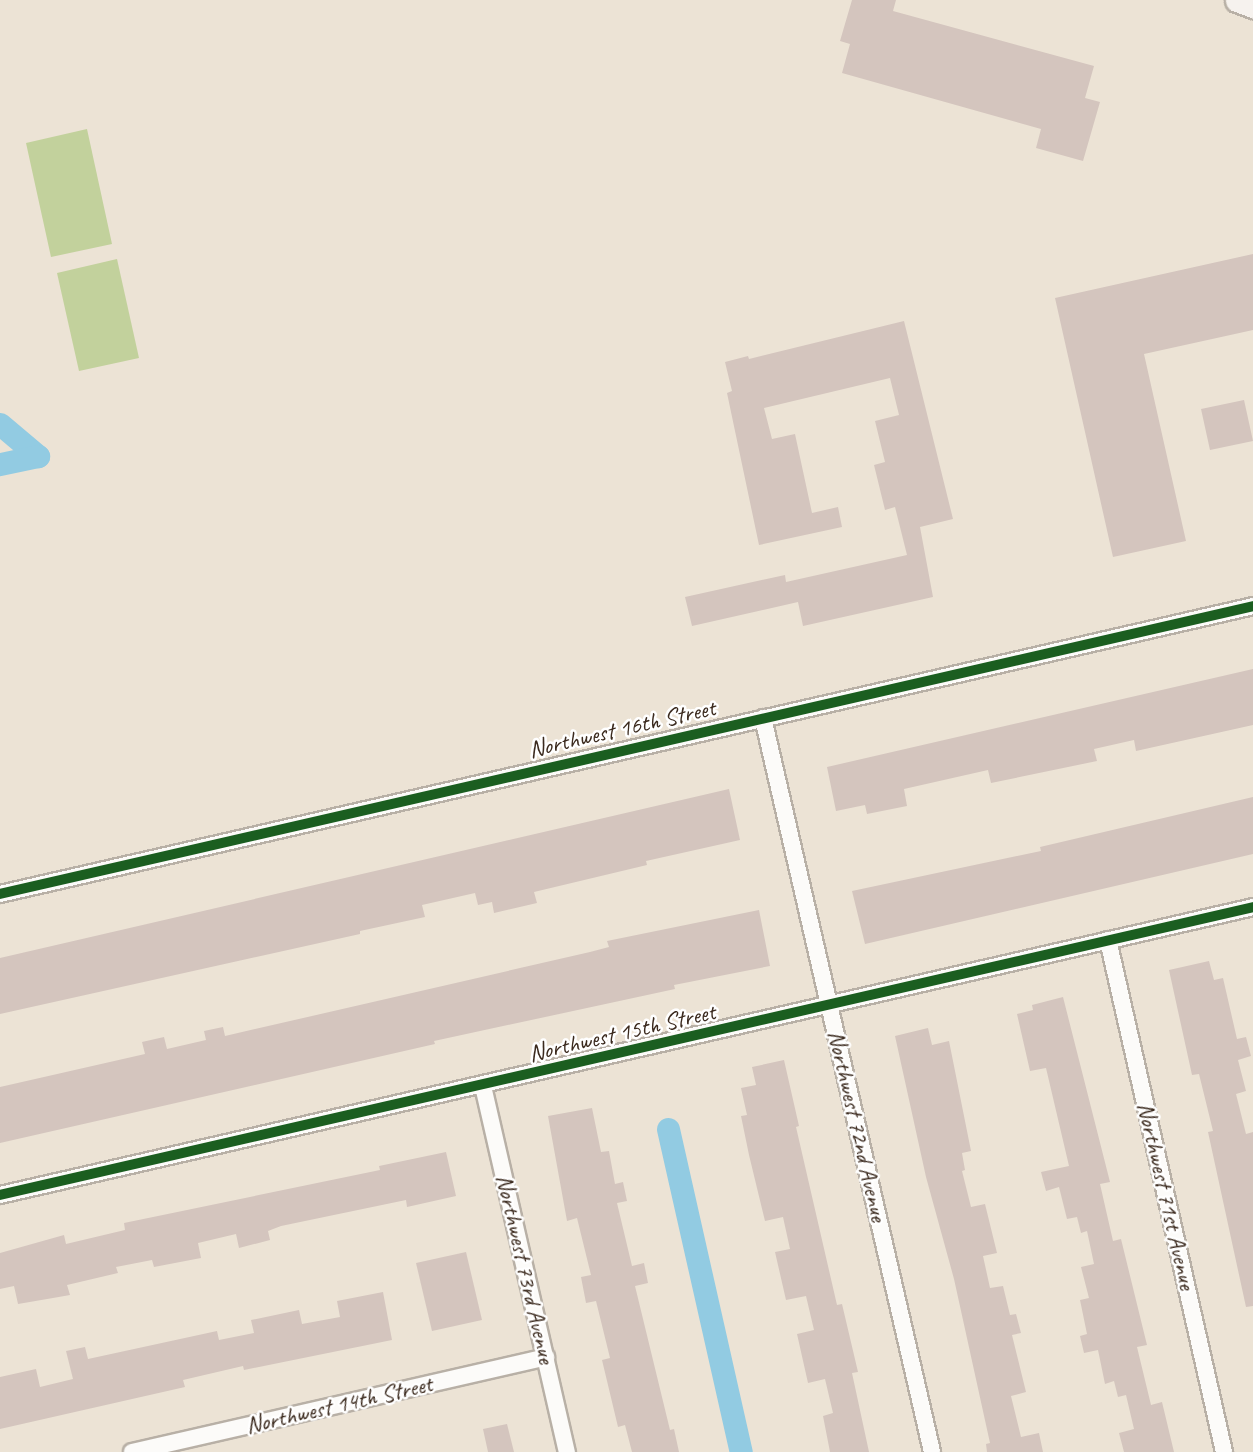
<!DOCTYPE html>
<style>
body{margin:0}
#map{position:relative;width:1253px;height:1452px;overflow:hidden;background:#ece3d5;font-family:Caveat,sans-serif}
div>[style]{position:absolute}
.green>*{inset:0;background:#c2d19c}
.canal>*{height:23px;margin:-11.5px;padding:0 11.5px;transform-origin:11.5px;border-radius:11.5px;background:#92cbe2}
.building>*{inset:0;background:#d4c5be}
.roads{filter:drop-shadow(2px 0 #b8b0a6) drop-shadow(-2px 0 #b8b0a6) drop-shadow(0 2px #b8b0a6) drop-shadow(0 -2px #b8b0a6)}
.street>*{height:16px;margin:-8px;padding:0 8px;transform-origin:8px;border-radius:8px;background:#fcfbf9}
.secondary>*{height:23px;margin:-11.5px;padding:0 11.5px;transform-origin:11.5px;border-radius:11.5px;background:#f6f2ee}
.cycleway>*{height:10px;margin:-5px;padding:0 5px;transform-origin:5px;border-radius:5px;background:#1b5e20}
span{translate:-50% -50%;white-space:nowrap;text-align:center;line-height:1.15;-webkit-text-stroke:5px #fff;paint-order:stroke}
.street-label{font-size:24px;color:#3b2a1e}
</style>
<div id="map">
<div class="green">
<i style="clip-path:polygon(87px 129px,112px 244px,51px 257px,26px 143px)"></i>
<i style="clip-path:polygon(117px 259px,139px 358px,79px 371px,57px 273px)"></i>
</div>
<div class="canal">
<i style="left:0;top:424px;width:50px;rotate:40.1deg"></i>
<i style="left:38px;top:456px;width:39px;rotate:168deg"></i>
<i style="left:668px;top:1129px;width:331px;rotate:77.3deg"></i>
</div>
<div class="building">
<i style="clip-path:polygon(852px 0,896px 0,893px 11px,1094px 66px,1085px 98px,1100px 102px,1083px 161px,1036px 148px,1041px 129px,842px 73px,850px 44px,840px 41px)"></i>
<i style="clip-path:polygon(1253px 254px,1253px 330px,1144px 354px,1186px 541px,1113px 557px,1055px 298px)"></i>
<i style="clip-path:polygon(904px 321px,953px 519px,920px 527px,933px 597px,803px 626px,798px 602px,692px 626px,685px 597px,785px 575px,786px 582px,907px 555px,895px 507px,885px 510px,874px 465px,885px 462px,875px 421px,899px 415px,890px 378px,764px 408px,772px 439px,795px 434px,812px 513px,838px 507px,842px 527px,759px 545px,727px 393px,732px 391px,725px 362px,748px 356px,749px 359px)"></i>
<i style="clip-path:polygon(1244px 400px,1253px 441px,1210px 450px,1201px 409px)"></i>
<i style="clip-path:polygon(1253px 669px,1253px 725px,1136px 751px,1134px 740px,1094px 749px,1097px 761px,991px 783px,988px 770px,904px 789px,907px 806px,867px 814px,865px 805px,836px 811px,827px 767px)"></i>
<i style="clip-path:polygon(729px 789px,740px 840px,646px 861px,647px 865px,534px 892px,537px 903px,494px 913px,492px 902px,478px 905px,475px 893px,422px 905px,425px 917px,360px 931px,360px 934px,0 1014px,0 958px)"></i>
<i style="clip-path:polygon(1253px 797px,1253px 854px,865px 944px,852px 891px,1041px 851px,1040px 847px)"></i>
<i style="clip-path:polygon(759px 910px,770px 966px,674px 985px,675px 989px,434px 1041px,435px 1044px,0 1143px,0 1087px,145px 1054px,142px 1042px,164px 1037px,167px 1049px,206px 1040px,204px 1031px,223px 1027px,225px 1036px,590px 952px,609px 947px,607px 941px)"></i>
<i style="clip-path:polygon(1209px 961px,1214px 980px,1223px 978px,1237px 1039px,1246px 1037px,1251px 1056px,1238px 1060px,1246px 1091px,1236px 1094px,1246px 1134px,1253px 1132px,1253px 1306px,1246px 1307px,1208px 1132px,1213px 1131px,1199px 1074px,1192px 1075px,1169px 970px)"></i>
<i style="clip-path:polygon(1063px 997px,1110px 1182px,1100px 1184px,1113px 1241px,1121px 1239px,1147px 1345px,1137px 1347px,1151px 1405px,1162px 1402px,1174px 1452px,1124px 1452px,1119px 1433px,1134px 1429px,1126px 1395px,1118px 1397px,1114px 1381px,1105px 1384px,1098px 1350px,1084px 1353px,1080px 1336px,1087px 1334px,1080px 1300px,1089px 1298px,1081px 1267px,1094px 1264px,1087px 1231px,1081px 1233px,1077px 1217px,1067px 1219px,1059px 1187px,1046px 1191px,1041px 1172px,1069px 1166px,1046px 1068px,1030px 1071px,1017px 1014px,1033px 1010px,1032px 1005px)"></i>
<i style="clip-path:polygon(928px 1028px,932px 1045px,949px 1041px,971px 1151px,962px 1153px,965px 1170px,962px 1171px,971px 1207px,985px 1204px,997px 1253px,983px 1256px,990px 1288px,1003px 1286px,1010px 1315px,1016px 1314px,1021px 1333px,1012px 1335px,1026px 1392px,1011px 1396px,1021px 1437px,1039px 1433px,1043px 1452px,987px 1452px,986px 1444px,990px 1443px,954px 1279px,926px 1177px,895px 1036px)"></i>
<i style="clip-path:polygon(784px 1060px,799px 1126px,796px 1127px,837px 1305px,842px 1304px,858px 1372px,852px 1373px,869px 1452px,830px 1452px,823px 1416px,833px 1413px,825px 1379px,808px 1383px,797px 1334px,814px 1330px,806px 1296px,786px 1300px,775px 1252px,790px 1249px,783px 1217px,765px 1221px,749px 1155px,741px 1116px,747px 1115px,741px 1088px,756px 1085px,752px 1067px)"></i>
<i style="clip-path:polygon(592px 1108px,601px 1152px,609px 1151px,615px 1184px,623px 1182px,627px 1201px,617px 1203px,632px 1266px,644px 1263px,648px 1283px,635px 1286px,670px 1430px,674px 1429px,679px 1452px,632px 1452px,625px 1425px,618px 1427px,602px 1360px,610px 1358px,596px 1301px,586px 1303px,581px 1277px,591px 1275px,577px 1218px,567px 1221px,548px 1116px)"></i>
<i style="clip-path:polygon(446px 1152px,456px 1196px,407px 1207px,406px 1200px,281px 1226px,268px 1231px,270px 1240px,239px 1248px,236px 1234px,198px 1243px,201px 1258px,154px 1267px,152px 1260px,116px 1267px,118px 1273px,67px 1285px,70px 1295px,53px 1298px,18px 1304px,14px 1286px,0 1289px,0 1253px,64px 1235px,66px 1244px,125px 1230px,124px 1223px,380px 1170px,379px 1166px)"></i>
<i style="clip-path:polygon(466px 1252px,482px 1320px,432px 1331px,416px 1263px)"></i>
<i style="clip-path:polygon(383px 1292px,392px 1340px,244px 1370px,243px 1366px,183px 1380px,185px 1387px,0 1429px,0 1377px,36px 1369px,40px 1387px,73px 1379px,66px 1351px,85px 1347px,88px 1359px,217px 1331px,219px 1340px,254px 1333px,251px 1320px,299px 1310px,302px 1324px,340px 1317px,337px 1301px)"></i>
<i style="clip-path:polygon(507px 1424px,514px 1452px,488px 1452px,483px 1429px)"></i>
</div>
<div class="roads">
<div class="street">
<i style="left:763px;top:718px;width:753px;rotate:77.03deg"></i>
<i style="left:0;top:894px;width:1286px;rotate:-12.94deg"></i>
<i style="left:1108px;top:940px;width:525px;rotate:77.23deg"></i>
<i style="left:483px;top:1086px;width:376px;rotate:77.1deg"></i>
<i style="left:0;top:1195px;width:1286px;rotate:-12.94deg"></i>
<i style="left:132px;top:1452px;width:425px;rotate:-12.9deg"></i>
</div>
<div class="secondary">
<i style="left:1237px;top:0;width:17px;rotate:21deg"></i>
</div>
</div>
<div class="cycleway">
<i style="left:0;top:894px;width:1286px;rotate:-12.94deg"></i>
<i style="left:0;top:1195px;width:1286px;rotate:-12.94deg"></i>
</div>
<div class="street-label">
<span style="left:622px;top:729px;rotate:-13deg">Northwest 16th Street</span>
<span style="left:622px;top:1033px;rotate:-13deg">Northwest 15th Street</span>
<span style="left:857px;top:1126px;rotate:77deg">Northwest 72nd Avenue</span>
<span style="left:1166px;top:1196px;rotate:77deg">Northwest 71st Avenue</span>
<span style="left:525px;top:1269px;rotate:77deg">Northwest 73rd Avenue</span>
<span style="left:339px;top:1405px;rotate:-13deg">Northwest 14th Street</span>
</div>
</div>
